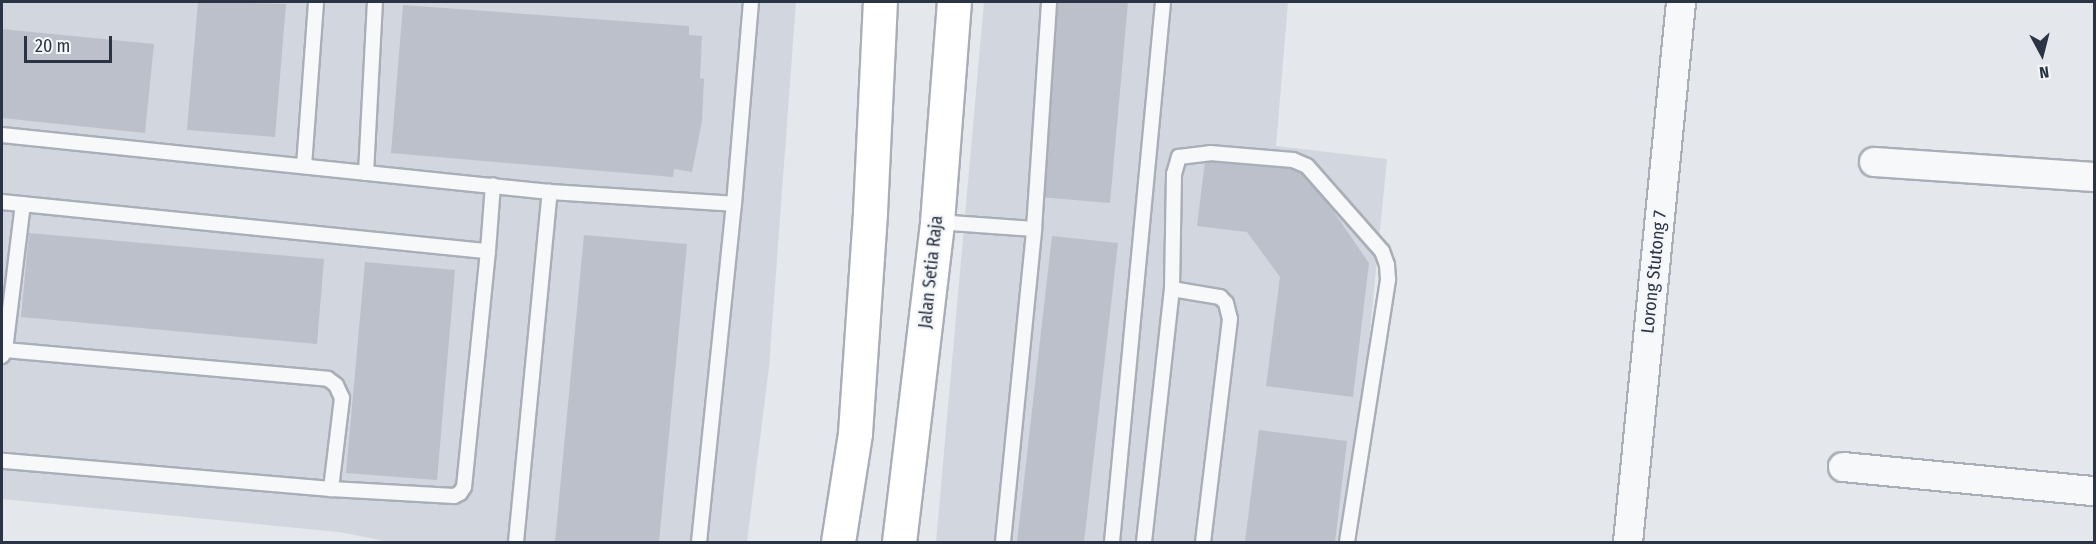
<!DOCTYPE html>
<style>
body{margin:0}
#map{position:relative;width:2096px;height:544px;overflow:hidden;background:#e4e7ec;font-family:"Fira Sans Condensed",sans-serif}
div>[style]{position:absolute}
.built>*{inset:0;background:#d2d6de}
.building>*{inset:0;background:#bbc0ca}
.roads{filter:drop-shadow(2px 0 #a9aeb7) drop-shadow(-2px 0 #a9aeb7) drop-shadow(0 2px #a9aeb7) drop-shadow(0 -2px #a9aeb7)}
.lane>*{height:14px;margin:-7px;padding:0 7px;transform-origin:7px;border-radius:7px;background:#f7f8fa}
.street>*{height:28px;margin:-14px;padding:0 14px;transform-origin:14px;border-radius:14px;background:#f7f8fa}
.primary>*{height:33px;margin:-16.5px;padding:0 16.5px;transform-origin:16.5px;border-radius:16.5px;background:#fff}
span{translate:-50% -50%;white-space:nowrap;text-align:center;line-height:1.15;-webkit-text-stroke:5px #f4f6f9;paint-order:stroke}
.street-label{font-size:18px;color:#2b3445}
.frame{position:absolute;inset:0;border:3px solid #2b3445;pointer-events:none}
.north{position:absolute;left:2012px;top:24px;width:60px;height:60px;-webkit-text-stroke:4px #f4f6f9;paint-order:stroke;rotate:173deg;font-size:16px;font-weight:700;line-height:24px;text-align:center;color:#2b3445}
.north::after{content:'';display:block;margin:auto;width:21px;height:27px;background:#2b3445;clip-path:polygon(50% 0,100% 100%,50% 72%,0 100%)}
.scale{position:absolute;left:24px;top:36px;width:88px;height:27px;box-sizing:border-box;border:3px solid #2b3445;border-top:0;padding-left:8px;font-size:18px;line-height:21px;white-space:nowrap;color:#2b3445;-webkit-text-stroke:4px #f4f6f9;paint-order:stroke}
</style>
<div id="map">
<div class="built">
<i style="clip-path:polygon(2px 2px,796px 2px,769px 367px,747px 542px,390px 542px,339px 532px,2px 499px)"></i>
<i style="clip-path:polygon(984px 2px,1288px 2px,1276px 146px,1387px 159px,1349px 542px,936px 542px)"></i>
</div>
<div class="building">
<i style="clip-path:polygon(198px 2px,286px 4px,275px 137px,187px 130px)"></i>
<i style="clip-path:polygon(1057px 2px,1128px 2px,1110px 203px,1039px 197px)"></i>
<i style="clip-path:polygon(403px 5px,689px 26px,689px 35px,702px 36px,700px 78px,704px 79px,702px 121px,692px 172px,674px 169px,673px 177px,391px 153px)"></i>
<i style="clip-path:polygon(2px 29px,154px 44px,145px 133px,2px 118px)"></i>
<i style="clip-path:polygon(1205px 161px,1305px 170px,1369px 263px,1353px 397px,1266px 386px,1280px 277px,1247px 232px,1197px 226px)"></i>
<i style="clip-path:polygon(29px 233px,324px 259px,317px 344px,21px 317px)"></i>
<i style="clip-path:polygon(584px 235px,687px 244px,659px 542px,555px 542px)"></i>
<i style="clip-path:polygon(1052px 236px,1118px 243px,1084px 542px,1017px 542px)"></i>
<i style="clip-path:polygon(365px 262px,455px 270px,437px 480px,346px 473px)"></i>
<i style="clip-path:polygon(1259px 430px,1347px 441px,1335px 542px,1245px 542px)"></i>
</div>
<div class="roads">
<div class="lane">
<i style="left:2px;top:135px;width:551px;rotate:5.94deg"></i>
<i style="left:550px;top:192px;width:184px;rotate:3.7deg"></i>
<i style="left:304px;top:166px;width:164px;rotate:-85.8deg"></i>
<i style="left:366px;top:173px;width:171px;rotate:-87deg"></i>
<i style="left:2px;top:202px;width:488px;rotate:5.8deg"></i>
<i style="left:488px;top:251px;width:237px;rotate:95.8deg"></i>
<i style="left:464px;top:487px;width:7px;rotate:124deg"></i>
<i style="left:460px;top:493px;width:7px;rotate:153deg"></i>
<i style="left:454px;top:496px;width:123px;rotate:-176.7deg"></i>
<i style="left:331px;top:489px;width:330px;rotate:-175.1deg"></i>
<i style="left:937px;top:222px;width:97px;rotate:4.1deg"></i>
<i style="left:488px;top:251px;width:66px;rotate:-85.7deg"></i>
<i style="left:1172px;top:289px;width:49px;rotate:9.5deg"></i>
<i style="left:1220px;top:297px;width:8px;rotate:45deg"></i>
<i style="left:1226px;top:303px;width:16px;rotate:76deg"></i>
<i style="left:1230px;top:319px;width:225px;rotate:96.9deg"></i>
<i style="left:5px;top:350px;width:147px;rotate:-83deg"></i>
<i style="left:2px;top:356px;width:7px;rotate:-63deg"></i>
<i style="left:5px;top:350px;width:324px;rotate:5.1deg"></i>
<i style="left:328px;top:379px;width:10px;rotate:37deg"></i>
<i style="left:336px;top:385px;width:14px;rotate:65deg"></i>
<i style="left:342px;top:398px;width:92px;rotate:96.9deg"></i>
<i style="left:516px;top:542px;width:352px;rotate:-84.5deg"></i>
<i style="left:699px;top:542px;width:340px;rotate:-84.1deg"></i>
<i style="left:734px;top:204px;width:203px;rotate:-85.2deg"></i>
<i style="left:1003px;top:542px;width:315px;rotate:-84.3deg"></i>
<i style="left:1034px;top:229px;width:227px;rotate:-86.2deg"></i>
<i style="left:1112px;top:542px;width:542px;rotate:-84.6deg"></i>
<i style="left:1144px;top:542px;width:255px;rotate:-83.7deg"></i>
<i style="left:1172px;top:289px;width:115px;rotate:-89deg"></i>
<i style="left:1174px;top:174px;width:18px;rotate:-74deg"></i>
<i style="left:1179px;top:157px;width:31px;rotate:-7deg"></i>
<i style="left:1210px;top:153px;width:83px;rotate:4.8deg"></i>
<i style="left:1293px;top:160px;width:15px;rotate:23deg"></i>
<i style="left:1307px;top:166px;width:113px;rotate:48.6deg"></i>
<i style="left:1382px;top:251px;width:15px;rotate:70deg"></i>
<i style="left:1387px;top:265px;width:15px;rotate:86deg"></i>
<i style="left:1388px;top:280px;width:265px;rotate:98.9deg"></i>
</div>
<div class="street">
<i style="left:1874px;top:162px;width:221px;rotate:3.9deg"></i>
<i style="left:1843px;top:467px;width:252px;rotate:5.5deg"></i>
<i style="left:1628px;top:542px;width:543px;rotate:-84.39deg"></i>
</div>
<div class="primary">
<i style="left:838px;top:542px;width:110px;rotate:-81.1deg"></i>
<i style="left:855px;top:433px;width:222px;rotate:-86.1deg"></i>
<i style="left:870px;top:212px;width:210px;rotate:-87.3deg"></i>
<i style="left:899px;top:542px;width:322px;rotate:-83.2deg"></i>
<i style="left:937px;top:222px;width:221px;rotate:-85.6deg"></i>
</div>
</div>
<div class="street-label">
<span style="left:931px;top:272px;rotate:-84deg">Jalan Setia Raja</span>
<span style="left:1654px;top:272px;rotate:-84deg">Lorong Stutong 7</span>
</div>
<div class="frame"></div>
<div class="north">N</div>
<div class="scale">20 m</div>
</div>
